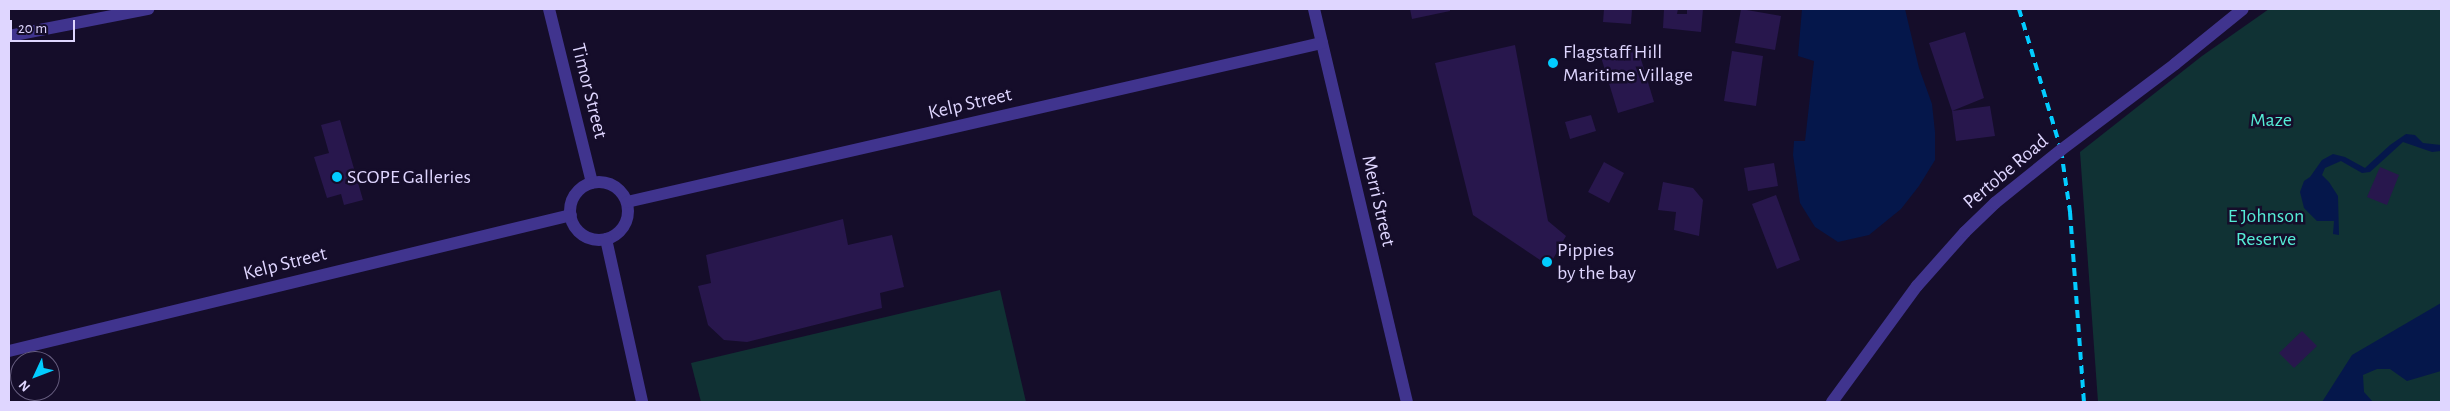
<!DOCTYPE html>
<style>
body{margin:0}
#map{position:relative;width:2450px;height:411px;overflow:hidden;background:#150d2a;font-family:"Alegreya Sans",sans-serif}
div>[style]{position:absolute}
.green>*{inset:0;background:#103234}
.water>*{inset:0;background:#05174b}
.building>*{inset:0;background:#28174d}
.minor>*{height:12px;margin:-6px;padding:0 6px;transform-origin:6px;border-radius:6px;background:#40348e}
.minor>.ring{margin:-6px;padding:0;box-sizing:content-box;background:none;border:12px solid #40348e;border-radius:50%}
.rail>*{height:4px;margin-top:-2px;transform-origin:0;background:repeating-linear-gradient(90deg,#02ccff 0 8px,transparent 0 14px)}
.minor-bridge>*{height:12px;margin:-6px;padding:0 6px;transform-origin:6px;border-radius:6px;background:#40348e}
.dots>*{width:14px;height:14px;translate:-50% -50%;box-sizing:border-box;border:2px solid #150d2a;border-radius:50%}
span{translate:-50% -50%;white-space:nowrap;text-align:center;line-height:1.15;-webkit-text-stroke:5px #150d2a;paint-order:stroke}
.poi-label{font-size:20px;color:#dfd6ff}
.left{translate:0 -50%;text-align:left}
.street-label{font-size:20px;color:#dfd6ff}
.park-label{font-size:20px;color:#55ecd6}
.frame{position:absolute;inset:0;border:10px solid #dfd6ff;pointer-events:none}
.north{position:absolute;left:10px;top:351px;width:50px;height:50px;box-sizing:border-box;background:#150d2a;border:1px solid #665d7f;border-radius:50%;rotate:227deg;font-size:14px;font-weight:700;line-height:20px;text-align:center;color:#dfd6ff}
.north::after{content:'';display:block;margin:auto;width:18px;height:22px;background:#02ccff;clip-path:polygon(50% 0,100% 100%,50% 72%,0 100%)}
.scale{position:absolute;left:10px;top:20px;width:65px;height:22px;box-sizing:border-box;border:2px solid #dfd6ff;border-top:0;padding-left:6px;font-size:15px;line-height:18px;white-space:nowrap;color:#dfd6ff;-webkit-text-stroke:4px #150d2a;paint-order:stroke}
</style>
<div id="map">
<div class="green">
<i style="clip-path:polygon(2269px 9px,2441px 9px,2441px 402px,2098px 402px,2080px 152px,2202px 56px)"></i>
<i style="clip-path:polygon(1000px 290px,1026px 402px,701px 402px,691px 363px)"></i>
</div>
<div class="water">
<i style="clip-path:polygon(1802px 9px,1905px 9px,1919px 68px,1932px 104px,1935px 132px,1935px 160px,1919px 186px,1901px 209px,1869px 235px,1838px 242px,1815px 227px,1800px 203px,1793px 155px,1794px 141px,1805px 141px,1814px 61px,1798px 56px)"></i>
<i style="clip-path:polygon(2406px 134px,2415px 135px,2423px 143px,2441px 145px,2441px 151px,2432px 152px,2403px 142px,2370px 172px,2362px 173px,2341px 161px,2325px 168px,2322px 175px,2329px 182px,2338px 196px,2339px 235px,2333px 234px,2334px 221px,2317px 221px,2304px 208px,2300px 192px,2304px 181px,2310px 177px,2322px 160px,2333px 154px,2345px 157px,2365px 168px,2390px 145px)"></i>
<i style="clip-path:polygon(2441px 303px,2441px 371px,2407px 381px,2390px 369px,2377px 369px,2363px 375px,2364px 392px,2373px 402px,2322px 402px,2352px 355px)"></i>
</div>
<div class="building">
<i style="clip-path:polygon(1410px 9px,1450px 9px,1450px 11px,1412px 19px)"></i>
<i style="clip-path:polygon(1604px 9px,1632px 9px,1631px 24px,1603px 22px)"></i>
<i style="clip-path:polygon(1664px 9px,1678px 9px,1677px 14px,1687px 14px,1687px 9px,1703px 9px,1701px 32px,1663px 28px)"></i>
<i style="clip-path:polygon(1741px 9px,1781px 16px,1775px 50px,1735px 43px)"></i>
<i style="clip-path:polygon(1965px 32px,1984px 98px,1952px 111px,1990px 106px,1995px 136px,1956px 141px,1952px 111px,1929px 43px)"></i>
<i style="clip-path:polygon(1515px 45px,1548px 221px,1566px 236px,1549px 266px,1473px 215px,1435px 63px)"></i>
<i style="clip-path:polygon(1637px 46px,1654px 102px,1618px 113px,1601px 57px)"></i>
<i style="clip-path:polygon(1732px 51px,1763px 56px,1756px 106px,1724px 101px)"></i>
<i style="clip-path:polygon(1591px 115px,1596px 131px,1570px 139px,1565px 122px)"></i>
<i style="clip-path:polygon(340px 120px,363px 200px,344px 205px,341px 194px,327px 198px,314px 157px,329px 153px,321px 125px)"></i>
<i style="clip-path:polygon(1604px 162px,1624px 173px,1609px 203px,1588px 192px)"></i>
<i style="clip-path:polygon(1774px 163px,1778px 186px,1748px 191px,1744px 168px)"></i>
<i style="clip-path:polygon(2380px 167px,2399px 175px,2387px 205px,2367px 197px)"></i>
<i style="clip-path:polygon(1663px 182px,1693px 188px,1703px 200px,1699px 236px,1674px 230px,1676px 212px,1658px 210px)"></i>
<i style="clip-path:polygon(1776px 195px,1800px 260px,1777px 269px,1752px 204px)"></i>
<i style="clip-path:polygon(843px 219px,848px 245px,892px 235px,904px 287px,880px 293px,882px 308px,747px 342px,724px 340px,708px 325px,698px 286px,711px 283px,706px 255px)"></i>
<i style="clip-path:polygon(2302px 331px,2317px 346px,2294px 368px,2279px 353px)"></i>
</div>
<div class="minor">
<i style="left:549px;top:9px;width:179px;rotate:76.1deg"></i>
<i style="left:1314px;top:9px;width:404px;rotate:76.7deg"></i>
<i style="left:9px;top:36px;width:142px;rotate:-11deg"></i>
<i style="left:2175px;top:64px;width:87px;rotate:-39deg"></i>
<i class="ring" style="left:570px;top:182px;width:46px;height:46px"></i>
<i style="left:627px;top:202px;width:713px;rotate:-12.89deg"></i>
<i style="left:606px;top:239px;width:167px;rotate:77.5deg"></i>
<i style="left:9px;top:351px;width:578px;rotate:-13.6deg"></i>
<i style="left:1832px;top:402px;width:144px;rotate:-53.8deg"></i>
<i style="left:1917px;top:286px;width:72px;rotate:-48.4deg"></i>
<i style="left:1965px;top:232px;width:42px;rotate:-44deg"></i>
</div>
<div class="rail">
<i style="left:2019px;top:9px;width:147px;rotate:73.4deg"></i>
<i style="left:2061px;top:150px;width:63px;rotate:81.7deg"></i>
<i style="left:2070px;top:212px;width:191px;rotate:85.8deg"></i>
</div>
<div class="minor-bridge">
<i style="left:1995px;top:203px;width:85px;rotate:-38.8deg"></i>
<i style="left:2061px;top:150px;width:143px;rotate:-37deg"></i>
</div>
<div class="dots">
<i style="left:1553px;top:63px;background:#02ccff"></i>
<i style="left:337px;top:177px;background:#02ccff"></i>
<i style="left:1547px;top:262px;background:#02ccff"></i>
</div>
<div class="poi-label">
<span class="left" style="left:1563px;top:64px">Flagstaff Hill<br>Maritime Village</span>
<span class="left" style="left:347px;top:177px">SCOPE Galleries</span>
<span class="left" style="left:1557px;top:262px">Pippies<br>by the bay</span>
</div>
<div class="street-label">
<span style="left:589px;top:91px;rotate:76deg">Timor Street</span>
<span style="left:970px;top:104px;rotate:-13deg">Kelp Street</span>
<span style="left:2006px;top:172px;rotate:-40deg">Pertobe Road</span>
<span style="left:1378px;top:201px;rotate:77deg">Merri Street</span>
<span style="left:285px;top:264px;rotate:-14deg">Kelp Street</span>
</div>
<div class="park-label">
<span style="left:2271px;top:120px">Maze</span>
<span style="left:2266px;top:228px">E Johnson<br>Reserve</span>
</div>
<div class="frame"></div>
<div class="north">N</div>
<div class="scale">20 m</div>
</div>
